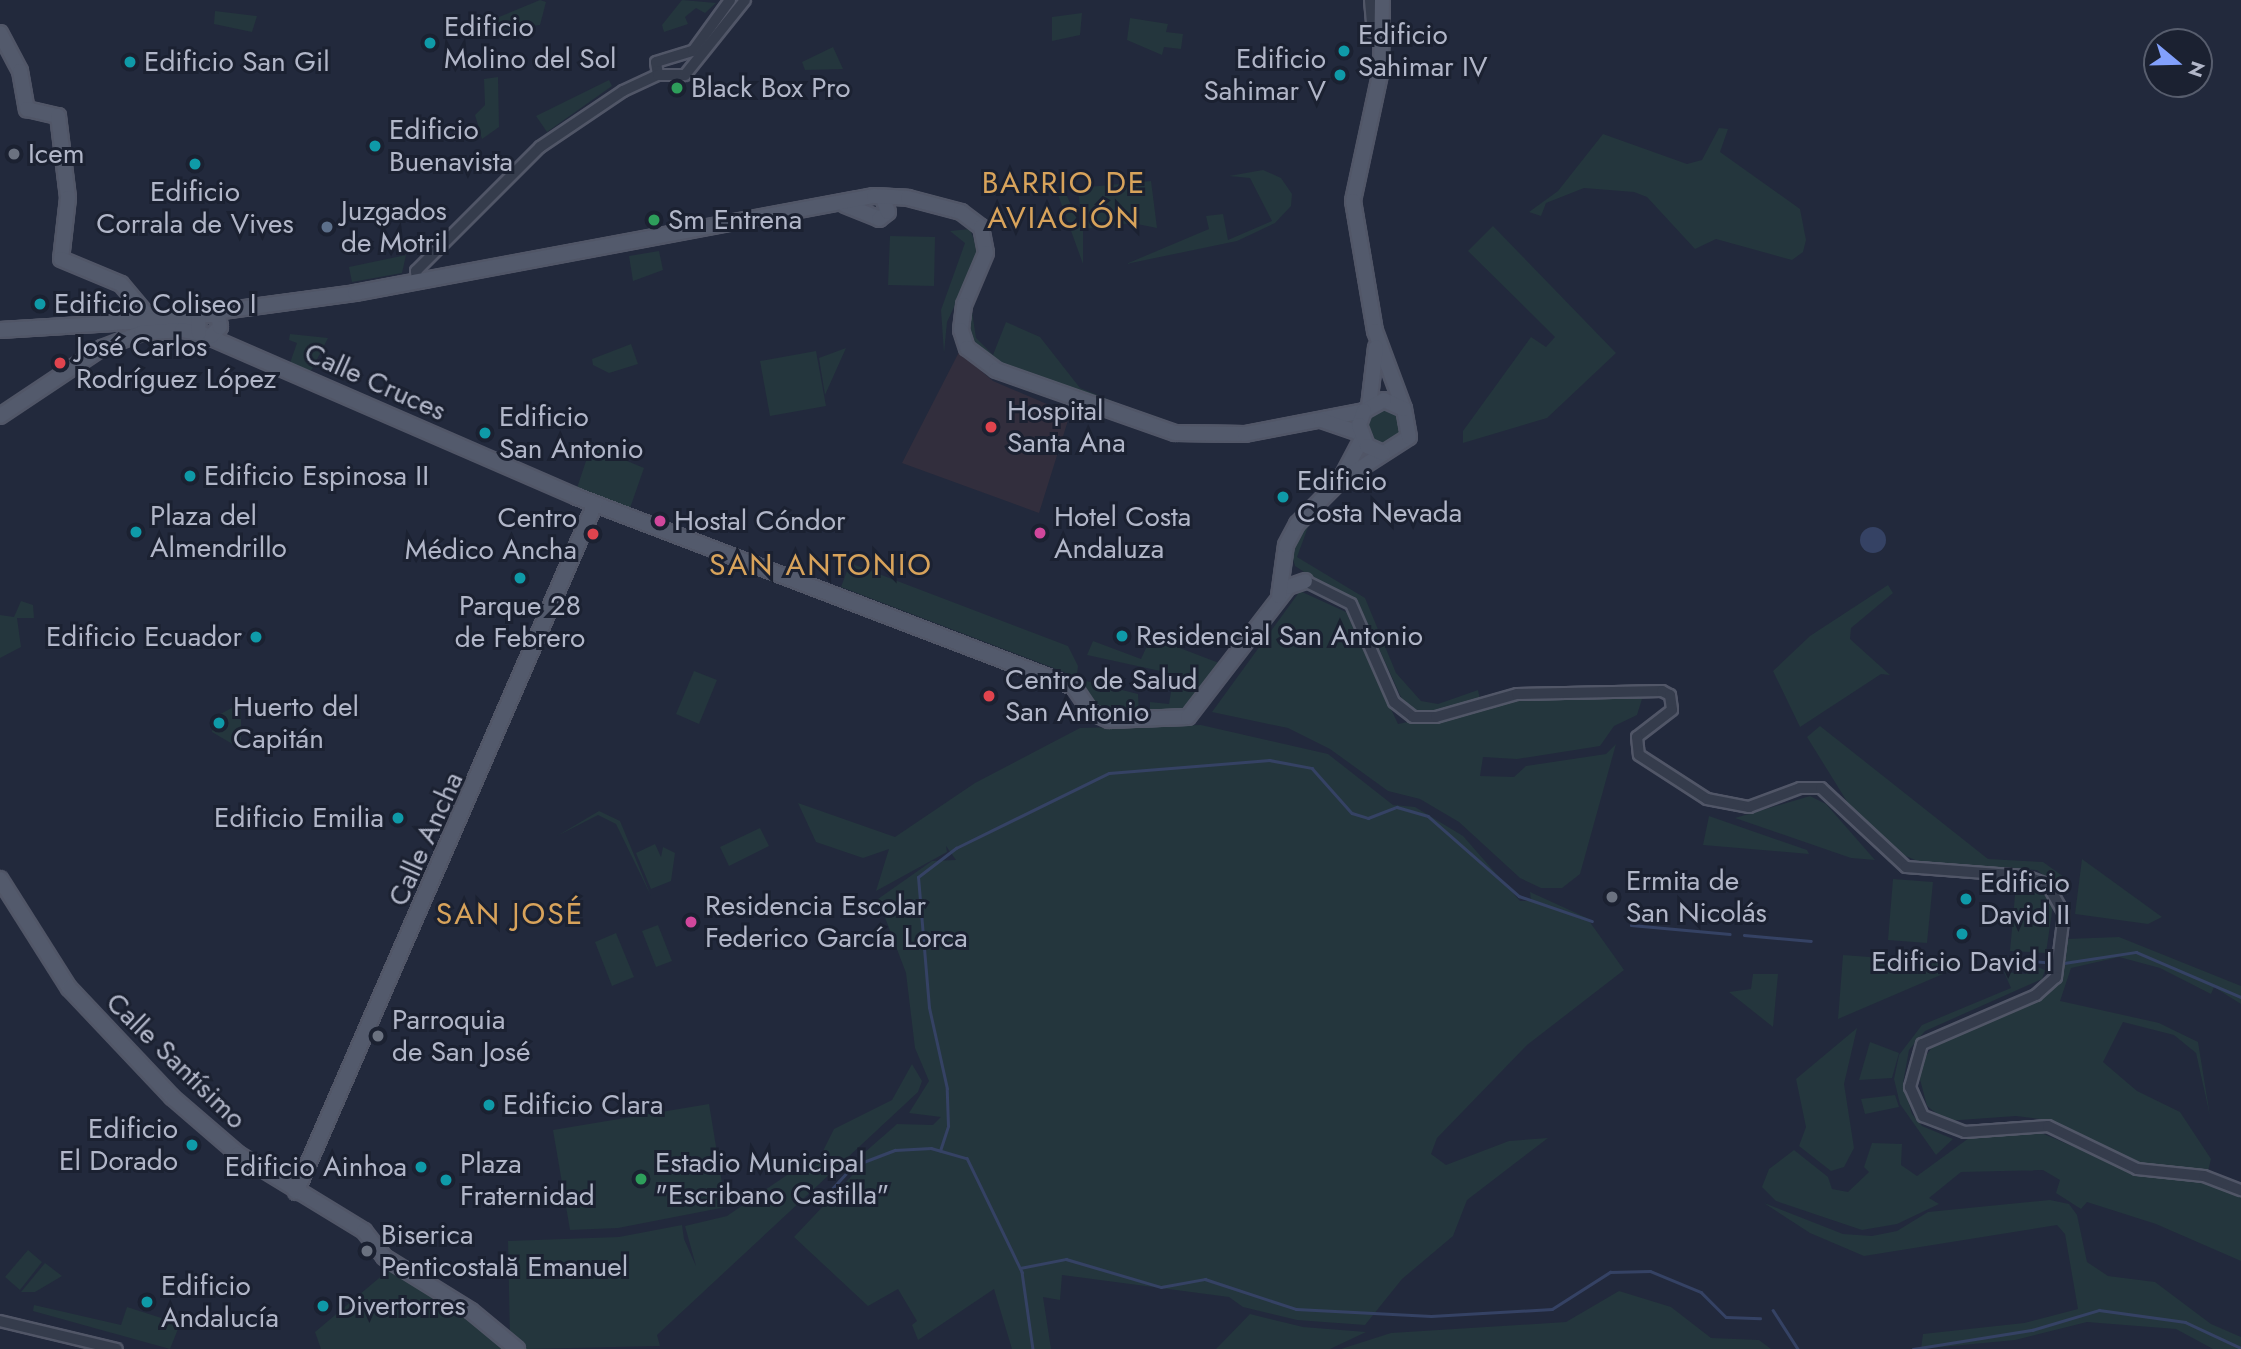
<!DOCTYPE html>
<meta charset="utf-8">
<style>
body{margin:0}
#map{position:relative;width:2241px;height:1349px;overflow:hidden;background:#22293c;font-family:Jost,sans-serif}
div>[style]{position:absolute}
.medical>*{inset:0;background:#322e3d}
.green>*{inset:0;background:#24363d}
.water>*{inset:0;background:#354264}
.round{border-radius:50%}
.stream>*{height:2.5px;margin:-1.25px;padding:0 1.25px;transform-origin:1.25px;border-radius:1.25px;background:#354264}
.roads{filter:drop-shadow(2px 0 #515667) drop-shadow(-2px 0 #515667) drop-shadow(0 2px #515667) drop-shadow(0 -2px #515667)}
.minor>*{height:10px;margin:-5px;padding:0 5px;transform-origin:5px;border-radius:5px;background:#353c4c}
.major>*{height:14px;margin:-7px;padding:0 7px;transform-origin:7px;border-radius:7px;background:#535a6c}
.dots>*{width:19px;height:19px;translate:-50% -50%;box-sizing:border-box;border:4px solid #1b2131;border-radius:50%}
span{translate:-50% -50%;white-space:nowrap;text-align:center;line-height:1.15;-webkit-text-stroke:6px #1b2131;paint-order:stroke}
.poi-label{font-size:28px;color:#b1b6c8}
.left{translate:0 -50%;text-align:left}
.right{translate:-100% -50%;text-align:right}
.street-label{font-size:28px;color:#b1b6c8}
.neighbourhood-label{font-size:30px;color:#d8a35b;letter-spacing:2px}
.north{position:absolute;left:2143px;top:28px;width:70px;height:70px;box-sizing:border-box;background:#1b2131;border:2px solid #575d6d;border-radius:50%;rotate:109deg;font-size:19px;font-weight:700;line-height:28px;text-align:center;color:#b1b6c8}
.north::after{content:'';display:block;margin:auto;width:24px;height:32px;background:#82a0fc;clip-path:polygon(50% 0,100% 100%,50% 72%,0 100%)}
</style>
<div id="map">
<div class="medical">
<i style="clip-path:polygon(959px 352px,993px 381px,1070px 414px,1039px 513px,902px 463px)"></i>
</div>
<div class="green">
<i style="clip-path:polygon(540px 0,546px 2px,540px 25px,496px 30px,494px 19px)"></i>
<i style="clip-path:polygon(682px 0,716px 3px,705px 13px,696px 8px,685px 17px,688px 24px,664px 32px,662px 25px)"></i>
<i style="clip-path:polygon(215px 11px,257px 16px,252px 32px,214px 24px)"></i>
<i style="clip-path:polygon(1082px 13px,1080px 35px,1052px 41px,1052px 17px)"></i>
<i style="clip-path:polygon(1130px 18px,1168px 24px,1166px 32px,1183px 34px,1181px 49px,1164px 47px,1162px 55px,1127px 40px)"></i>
<i style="clip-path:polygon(833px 47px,843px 69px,805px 70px,802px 62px)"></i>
<i style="clip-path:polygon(498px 77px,499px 127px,482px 139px,475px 115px,485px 105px,484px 79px)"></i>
<i style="clip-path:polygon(609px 80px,612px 86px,547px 132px,536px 116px)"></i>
<i style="clip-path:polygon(1719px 128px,1728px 129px,1720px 152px,1800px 209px,1806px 240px,1803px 252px,1792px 260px,1716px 239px,1695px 249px,1647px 197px,1634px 192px,1584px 188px,1546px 203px,1541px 216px,1529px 212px,1558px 191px,1603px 134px,1687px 164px,1702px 160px)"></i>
<i style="clip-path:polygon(1263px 170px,1281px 178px,1292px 194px,1291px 206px,1275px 223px,1237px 241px,1126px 264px,1209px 229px,1206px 216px,1223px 214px,1228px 240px,1272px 221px,1250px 178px,1229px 176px)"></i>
<i style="clip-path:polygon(1151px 181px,1157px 228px,1132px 223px,1083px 229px,1083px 264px,1057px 192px,1065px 192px,1082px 228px,1078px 188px)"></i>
<i style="clip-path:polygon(1493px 226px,1616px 353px,1547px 418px,1463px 443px,1463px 431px,1531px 337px,1546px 347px,1555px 337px,1468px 251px)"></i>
<i style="clip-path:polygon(970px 229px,979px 254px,947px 322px,944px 353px,941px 310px,965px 243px,950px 231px)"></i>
<i style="clip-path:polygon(890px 236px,935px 237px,934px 286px,888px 285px)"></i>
<i style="clip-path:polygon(659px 251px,663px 270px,633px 281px,629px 256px)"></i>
<i style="clip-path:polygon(406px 255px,402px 273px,352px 282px,349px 267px)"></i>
<i style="clip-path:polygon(971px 305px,976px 338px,993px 355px,1006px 322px,1040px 337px,1080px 388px,1152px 417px,991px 359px,971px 340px)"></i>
<i style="clip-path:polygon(290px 334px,328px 338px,311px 371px,290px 363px,297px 343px,289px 340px)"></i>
<i style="clip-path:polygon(631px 344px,638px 364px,609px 373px,593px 365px,592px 359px)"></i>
<i style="clip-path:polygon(846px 348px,829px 386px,825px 395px,819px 358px)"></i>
<i style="clip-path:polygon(816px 351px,826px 406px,770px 416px,760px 361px)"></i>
<i style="clip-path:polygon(1382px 405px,1400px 412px,1403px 437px,1385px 447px,1371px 443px,1364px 423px)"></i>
<i style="clip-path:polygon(591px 446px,644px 468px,629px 511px,576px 491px)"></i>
<i style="clip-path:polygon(1358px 475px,1308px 527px,1297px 557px,1365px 598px,1396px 673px,1421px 701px,1438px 704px,1478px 690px,1480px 699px,1424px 713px,1405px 706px,1361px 609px,1295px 566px,1291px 552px,1306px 522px)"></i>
<i style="clip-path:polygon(850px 563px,1068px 646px,1078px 666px,1076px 683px,1064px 672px,841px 587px)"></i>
<i style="clip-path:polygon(1888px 585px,1893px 593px,1851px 628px,1850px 639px,1890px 675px,1881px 674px,1800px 727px,1773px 671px,1810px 636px)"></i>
<i style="clip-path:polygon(1300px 591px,1346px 612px,1398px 724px,1517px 699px,1642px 699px,1637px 715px,1614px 726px,1600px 746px,1517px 759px,1483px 757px,1480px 776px,1514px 777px,1526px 766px,1606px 754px,1616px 744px,1580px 874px,1562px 888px,1541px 888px,1520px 878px,1459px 822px,1420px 799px,1388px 791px,1330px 749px,1288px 728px,1212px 712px)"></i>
<i style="clip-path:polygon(21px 601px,33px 605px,34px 618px,17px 618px,21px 647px,0 658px,0 615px,14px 617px)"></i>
<i style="clip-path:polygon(1268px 601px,1185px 710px,1150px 713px,1150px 702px,1169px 704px,1174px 674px,1087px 655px,1093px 641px,1141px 659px,1151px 637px,1219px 663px)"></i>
<i style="clip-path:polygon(694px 671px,717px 680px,699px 724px,676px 714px)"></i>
<i style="clip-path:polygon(1082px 680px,1138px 694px,1139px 713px,1108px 714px,1096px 708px)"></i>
<i style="clip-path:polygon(241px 703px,241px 749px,212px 732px,213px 718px)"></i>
<i style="clip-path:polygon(1201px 725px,1328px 754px,1393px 805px,1415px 807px,1463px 836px,1520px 901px,1531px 901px,1530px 892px,1587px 918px,1624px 970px,1527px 1045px,1437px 1138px,1431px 1154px,1446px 1165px,1509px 1141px,1548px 1138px,1467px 1200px,1453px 1236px,1402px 1279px,1365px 1325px,1297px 1320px,1243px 1307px,1229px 1297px,1062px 1275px,1060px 1300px,1043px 1297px,1051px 1349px,1012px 1349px,994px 1289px,918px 1340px,912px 1325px,917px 1321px,898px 1289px,868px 1306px,794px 1237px,862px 1165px,857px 1159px,888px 1132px,897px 1124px,933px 1125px,941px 1117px,909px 1113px,929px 1081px,915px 1048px,906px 973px,878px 899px,932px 861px,956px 860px,946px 846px,947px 852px,876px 891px,889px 849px,863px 858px,816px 842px,798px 803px,895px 837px,975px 783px,1080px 728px)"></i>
<i style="clip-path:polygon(1820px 726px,1988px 859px,2043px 862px,2064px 877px,2068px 895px,2037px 870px,1925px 864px,1896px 852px,1851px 808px,1807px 737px)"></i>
<i style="clip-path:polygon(1810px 796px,1826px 804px,1875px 860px,1851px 858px,1735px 818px)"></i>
<i style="clip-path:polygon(599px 811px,620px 821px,651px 896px,616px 824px,598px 815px,557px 836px)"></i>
<i style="clip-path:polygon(1709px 816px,1807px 850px,1809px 854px,1703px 845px)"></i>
<i style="clip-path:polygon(760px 828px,769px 846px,729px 866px,720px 847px)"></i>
<i style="clip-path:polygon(655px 844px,661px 857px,663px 847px,675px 853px,671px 881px,651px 889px,636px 853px)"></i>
<i style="clip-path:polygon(2082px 859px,2162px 917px,2148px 924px,2075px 914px)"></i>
<i style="clip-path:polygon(1893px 879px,1933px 882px,1927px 943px,1888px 940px)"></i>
<i style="clip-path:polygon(2016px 884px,2039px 889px,2053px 905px,2046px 953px,2010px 951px)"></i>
<i style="clip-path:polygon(658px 925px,672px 961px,656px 967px,642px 931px)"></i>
<i style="clip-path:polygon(616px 933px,634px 977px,612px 986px,595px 942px)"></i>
<i style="clip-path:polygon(2119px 937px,2241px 986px,2241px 1004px,2214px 987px,2211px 994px,2160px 968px,2119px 957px,2071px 968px,2060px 1001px,2159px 1023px,2198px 1042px,2210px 1116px,2196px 1053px,2174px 1035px,2123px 1022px,2103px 1062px,2137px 1091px,2180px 1112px,2211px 1159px,2208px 1171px,2135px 1163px,2054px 1121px,2016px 1116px,1946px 1121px,1927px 1106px,1917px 1068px,1938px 1039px,2053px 988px,2067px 939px)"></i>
<i style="clip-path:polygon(1843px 955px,1961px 964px,1964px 965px,1838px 1019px)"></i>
<i style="clip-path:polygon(2028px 963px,2045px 970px,2042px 979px,1925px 1031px,1909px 1050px,1903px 1083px,1912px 1114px,1922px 1126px,1953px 1139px,1936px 1155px,1900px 1104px,1894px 1079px,1899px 1055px,1922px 1025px,2011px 988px,2004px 972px,2026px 974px)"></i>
<i style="clip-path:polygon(1753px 974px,1778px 974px,1773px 1027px,1729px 992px,1751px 989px)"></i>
<i style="clip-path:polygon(1857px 1028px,1844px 1084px,1854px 1148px,1844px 1167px,1831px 1171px,1799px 1146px,1806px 1127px,1796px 1079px)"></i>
<i style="clip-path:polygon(1870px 1042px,1899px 1053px,1892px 1078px,1859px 1080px)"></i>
<i style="clip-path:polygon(912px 1064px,922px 1081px,918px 1092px,657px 1335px,660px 1346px,524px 1349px,510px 1339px,508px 1241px,619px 1237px,682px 1225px,684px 1239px,696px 1266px,685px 1226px,727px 1216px,790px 1173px,812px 1173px,834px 1129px,892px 1100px)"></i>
<i style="clip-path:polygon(1895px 1095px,1899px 1107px,1865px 1114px,1861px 1099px)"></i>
<i style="clip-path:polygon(709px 1104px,726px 1207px,618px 1228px,570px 1230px,553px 1130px)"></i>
<i style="clip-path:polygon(2032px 1129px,2136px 1173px,2203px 1182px,2241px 1197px,2241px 1261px,2156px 1224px,2087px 1202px,2081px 1209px,2056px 1193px,2060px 1180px,2043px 1170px,1961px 1172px,1929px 1198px,1939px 1204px,1897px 1224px,1862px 1230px,1776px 1201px,1762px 1187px,1769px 1169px,1794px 1150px,1828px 1177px,1832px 1189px,1848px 1192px,1869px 1172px,1864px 1167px,1872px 1143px,1902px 1144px,1901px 1165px,1917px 1176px,1969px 1138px)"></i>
<i style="clip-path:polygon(2050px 1200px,2069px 1204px,2077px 1215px,2087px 1262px,2108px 1276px,2155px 1282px,2211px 1324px,2241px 1337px,2241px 1349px,2213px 1349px,2176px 1329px,2087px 1322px,2015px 1340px,1921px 1349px,1923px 1334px,2024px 1323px,2078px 1309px,2065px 1234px,2057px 1225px,1864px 1256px,1810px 1233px,1764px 1203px,1843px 1234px,1872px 1236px,1897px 1231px,1928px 1212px)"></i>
<i style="clip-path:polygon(28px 1250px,42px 1262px,20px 1290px,5px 1277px)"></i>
<i style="clip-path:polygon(45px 1263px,62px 1276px,35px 1292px,21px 1292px)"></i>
<i style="clip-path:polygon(391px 1268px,444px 1302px,505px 1349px,321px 1349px,315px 1332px)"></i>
<i style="clip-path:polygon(1619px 1291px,1671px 1307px,1711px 1338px,1759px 1340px,1771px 1349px,1341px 1349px,1391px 1333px,1566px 1322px)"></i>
<i style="clip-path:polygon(34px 1305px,121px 1325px,127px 1307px,180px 1324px,170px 1349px,33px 1311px)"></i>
<i style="clip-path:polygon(1250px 1314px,1303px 1327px,1366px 1332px,1330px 1349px,1216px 1349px)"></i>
</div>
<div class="water">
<i class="round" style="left:1860px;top:527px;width:26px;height:26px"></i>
</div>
<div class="stream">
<i style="left:1631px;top:925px;width:99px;rotate:5.2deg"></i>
<i style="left:1744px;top:935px;width:67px;rotate:5.1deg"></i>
<i style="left:2032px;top:961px;width:21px;rotate:5deg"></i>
<i style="left:2064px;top:963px;width:73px;rotate:-8.7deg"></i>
<i style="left:2136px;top:952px;width:114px;rotate:23.2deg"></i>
<i style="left:940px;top:1151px;width:26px;rotate:-72deg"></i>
<i style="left:948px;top:1126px;width:37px;rotate:-92deg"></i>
<i style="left:947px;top:1089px;width:83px;rotate:-102.5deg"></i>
<i style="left:929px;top:1008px;width:131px;rotate:-94.8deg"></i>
<i style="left:918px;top:877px;width:48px;rotate:-37.3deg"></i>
<i style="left:956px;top:848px;width:170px;rotate:-26.1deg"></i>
<i style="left:1109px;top:773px;width:161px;rotate:-4.6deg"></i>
<i style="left:1269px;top:760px;width:44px;rotate:10.5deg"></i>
<i style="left:1312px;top:768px;width:60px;rotate:48.4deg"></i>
<i style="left:1352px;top:813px;width:17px;rotate:17deg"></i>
<i style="left:1368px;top:818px;width:31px;rotate:-21deg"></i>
<i style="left:1397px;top:807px;width:32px;rotate:16deg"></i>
<i style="left:1428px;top:816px;width:121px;rotate:41.3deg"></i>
<i style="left:1519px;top:896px;width:77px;rotate:18.9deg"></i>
<i style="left:817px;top:1205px;width:53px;rotate:-47.3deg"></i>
<i style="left:853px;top:1166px;width:45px;rotate:-20.9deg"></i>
<i style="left:895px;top:1150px;width:36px;rotate:-3deg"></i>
<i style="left:931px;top:1148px;width:37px;rotate:16deg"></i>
<i style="left:967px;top:1158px;width:127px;rotate:64.2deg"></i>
<i style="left:1022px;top:1272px;width:78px;rotate:81.9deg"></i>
<i style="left:1020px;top:1268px;width:47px;rotate:-11.1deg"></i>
<i style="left:1066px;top:1259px;width:99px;rotate:16.4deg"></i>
<i style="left:1161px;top:1287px;width:45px;rotate:-10.3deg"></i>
<i style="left:1205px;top:1279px;width:96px;rotate:18.2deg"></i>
<i style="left:1296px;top:1309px;width:135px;rotate:3deg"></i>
<i style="left:1431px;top:1316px;width:121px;rotate:-3.3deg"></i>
<i style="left:1552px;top:1309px;width:69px;rotate:-32.5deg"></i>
<i style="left:1610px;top:1272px;width:40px;rotate:-1.4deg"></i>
<i style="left:1650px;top:1271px;width:55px;rotate:22.4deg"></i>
<i style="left:1701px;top:1292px;width:35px;rotate:45deg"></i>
<i style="left:1726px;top:1317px;width:34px;rotate:2deg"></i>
<i style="left:1773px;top:1310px;width:46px;rotate:57.3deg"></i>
<i style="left:1913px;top:1349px;width:121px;rotate:-9.1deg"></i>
<i style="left:2032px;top:1330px;width:70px;rotate:-16.6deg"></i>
<i style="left:2099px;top:1310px;width:87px;rotate:7.9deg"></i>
<i style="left:2185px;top:1322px;width:62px;rotate:24.9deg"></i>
</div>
<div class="roads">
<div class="minor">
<i style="left:1370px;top:0;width:32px;rotate:85deg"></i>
<i style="left:1373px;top:32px;width:11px;rotate:-5deg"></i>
<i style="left:658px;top:75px;width:13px;rotate:-99deg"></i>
<i style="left:656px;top:62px;width:39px;rotate:-17deg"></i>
<i style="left:693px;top:51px;width:63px;rotate:-54deg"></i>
<i style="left:417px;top:282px;width:11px;rotate:-95deg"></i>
<i style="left:416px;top:271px;width:175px;rotate:-45deg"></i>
<i style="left:540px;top:147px;width:100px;rotate:-34deg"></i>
<i style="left:623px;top:91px;width:38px;rotate:-25deg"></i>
<i style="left:658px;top:75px;width:27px"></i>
<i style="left:685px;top:75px;width:96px;rotate:-51.3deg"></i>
<i style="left:1305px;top:581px;width:51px;rotate:26.6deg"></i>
<i style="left:1351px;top:604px;width:107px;rotate:66.3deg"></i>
<i style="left:1394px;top:702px;width:24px;rotate:38deg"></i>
<i style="left:1413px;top:717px;width:23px"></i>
<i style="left:1436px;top:717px;width:84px;rotate:-15.9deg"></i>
<i style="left:1517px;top:694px;width:145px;rotate:-1.2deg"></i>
<i style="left:1662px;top:691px;width:9px;rotate:27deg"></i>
<i style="left:1670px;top:695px;width:15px;rotate:82deg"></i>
<i style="left:1672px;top:710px;width:44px;rotate:142.4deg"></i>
<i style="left:1637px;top:737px;width:18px;rotate:84deg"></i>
<i style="left:1639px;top:755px;width:81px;rotate:32.9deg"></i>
<i style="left:1707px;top:799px;width:43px;rotate:10.8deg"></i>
<i style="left:1749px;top:807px;width:54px;rotate:-20.4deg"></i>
<i style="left:1800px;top:788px;width:21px"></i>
<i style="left:1821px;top:788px;width:116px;rotate:42.9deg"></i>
<i style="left:1906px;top:867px;width:119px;rotate:4.3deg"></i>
<i style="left:2025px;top:876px;width:23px;rotate:20deg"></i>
<i style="left:2047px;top:884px;width:34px;rotate:60deg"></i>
<i style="left:2064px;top:914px;width:64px;rotate:97.2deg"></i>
<i style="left:2056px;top:977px;width:27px;rotate:138deg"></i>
<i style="left:2036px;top:995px;width:124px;rotate:156.7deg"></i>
<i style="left:1922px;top:1044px;width:45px;rotate:105.6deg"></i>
<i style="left:1910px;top:1087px;width:32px;rotate:66deg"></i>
<i style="left:1923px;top:1116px;width:45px;rotate:20.9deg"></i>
<i style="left:1965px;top:1132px;width:83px;rotate:-4.1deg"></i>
<i style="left:2048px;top:1126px;width:99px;rotate:25.8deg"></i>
<i style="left:2137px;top:1169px;width:67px;rotate:6deg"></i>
<i style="left:2204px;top:1176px;width:40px;rotate:21deg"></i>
<i style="left:0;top:1321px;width:120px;rotate:13.5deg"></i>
</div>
<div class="major">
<i style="left:1382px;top:0;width:70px;rotate:90.8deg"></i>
<i style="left:1381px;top:70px;width:134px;rotate:102.1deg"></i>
<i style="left:1353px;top:201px;width:132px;rotate:80.4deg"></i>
<i style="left:1375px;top:331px;width:83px;rotate:69.6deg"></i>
<i style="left:0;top:33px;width:43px;rotate:62.2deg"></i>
<i style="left:20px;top:71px;width:39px;rotate:80deg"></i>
<i style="left:27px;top:109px;width:32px;rotate:13deg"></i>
<i style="left:58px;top:116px;width:83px;rotate:83deg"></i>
<i style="left:68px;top:198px;width:61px;rotate:96.5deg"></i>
<i style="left:61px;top:259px;width:65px;rotate:22.6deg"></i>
<i style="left:121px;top:284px;width:48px;rotate:50deg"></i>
<i style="left:845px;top:205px;width:37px;rotate:22deg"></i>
<i style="left:879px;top:219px;width:11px;rotate:-38deg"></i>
<i style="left:888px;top:212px;width:15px;rotate:-110deg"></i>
<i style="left:215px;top:312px;width:141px;rotate:-7.7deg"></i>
<i style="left:355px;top:293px;width:528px;rotate:-10.59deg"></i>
<i style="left:874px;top:196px;width:34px;rotate:3deg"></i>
<i style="left:908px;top:198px;width:55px;rotate:14.8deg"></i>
<i style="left:961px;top:212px;width:25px;rotate:37deg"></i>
<i style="left:981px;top:227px;width:26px;rotate:79deg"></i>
<i style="left:986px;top:253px;width:56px;rotate:112.9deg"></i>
<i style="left:964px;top:305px;width:25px;rotate:97deg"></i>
<i style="left:961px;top:330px;width:19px;rotate:72deg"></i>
<i style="left:967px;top:348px;width:36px;rotate:37deg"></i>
<i style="left:996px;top:370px;width:190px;rotate:19.4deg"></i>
<i style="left:1175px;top:433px;width:70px;rotate:0.8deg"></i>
<i style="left:1245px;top:434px;width:121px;rotate:-10.9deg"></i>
<i style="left:0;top:330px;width:196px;rotate:-3.5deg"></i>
<i style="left:207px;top:336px;width:404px;rotate:23.5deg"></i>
<i style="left:577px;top:497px;width:532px;rotate:20.92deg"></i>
<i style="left:1074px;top:687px;width:30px;rotate:56deg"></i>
<i style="left:1091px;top:712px;width:20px;rotate:24deg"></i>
<i style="left:1109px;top:720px;width:79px;rotate:-2.2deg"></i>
<i style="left:1188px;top:717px;width:164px;rotate:-52.4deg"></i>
<i style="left:1288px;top:587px;width:18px;rotate:-19deg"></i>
<i style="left:1369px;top:406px;width:59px;rotate:-83.2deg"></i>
<i style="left:0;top:416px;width:123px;rotate:-33.7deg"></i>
<i style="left:102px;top:348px;width:42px;rotate:-21deg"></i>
<i style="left:141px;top:333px;width:41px;rotate:-4.2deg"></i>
<i style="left:182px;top:330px;width:30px;rotate:12deg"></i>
<i style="left:211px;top:336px;width:13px;rotate:-45deg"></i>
<i style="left:220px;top:327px;width:12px;rotate:-99deg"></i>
<i style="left:218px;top:315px;width:20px;rotate:180deg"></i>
<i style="left:198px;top:315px;width:18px;rotate:87deg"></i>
<i style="left:1321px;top:420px;width:40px;rotate:18.9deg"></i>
<i style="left:1343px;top:475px;width:41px;rotate:-62.2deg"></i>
<i style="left:1279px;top:596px;width:51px;rotate:-82.2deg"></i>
<i style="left:1286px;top:545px;width:24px;rotate:-62deg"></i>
<i style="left:1297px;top:524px;width:59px;rotate:-45deg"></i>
<i style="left:1339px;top:482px;width:83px;rotate:-32.7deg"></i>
<i style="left:1409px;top:437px;width:28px;rotate:-100deg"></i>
<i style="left:1404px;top:409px;width:22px;rotate:-156deg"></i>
<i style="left:1384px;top:400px;width:23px;rotate:151deg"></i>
<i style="left:1364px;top:411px;width:15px;rotate:110deg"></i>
<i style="left:1359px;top:425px;width:22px;rotate:69deg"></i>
<i style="left:1367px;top:446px;width:17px;rotate:24deg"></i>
<i style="left:0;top:879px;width:129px;rotate:57.7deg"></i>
<i style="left:69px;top:988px;width:150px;rotate:46.6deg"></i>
<i style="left:172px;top:1097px;width:87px;rotate:40.8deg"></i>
<i style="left:238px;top:1154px;width:148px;rotate:31.4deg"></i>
<i style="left:364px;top:1231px;width:33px;rotate:52deg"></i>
<i style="left:384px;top:1257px;width:102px;rotate:31.8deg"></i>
<i style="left:471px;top:1311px;width:60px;rotate:39.6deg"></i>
<i style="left:296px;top:1192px;width:750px;rotate:-66.51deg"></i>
</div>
</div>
<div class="dots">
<i style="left:430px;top:43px;background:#0f9aa8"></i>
<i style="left:1344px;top:51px;background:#0f9aa8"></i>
<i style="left:130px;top:62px;background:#0f9aa8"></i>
<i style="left:1340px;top:75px;background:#0f9aa8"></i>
<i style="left:677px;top:88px;background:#2e9e5b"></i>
<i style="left:375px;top:146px;background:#0f9aa8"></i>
<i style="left:14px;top:154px;background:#6b7280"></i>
<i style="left:195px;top:164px;background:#0f9aa8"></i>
<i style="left:654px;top:220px;background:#2e9e5b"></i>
<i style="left:327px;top:227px;background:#5c6f8a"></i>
<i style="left:40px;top:304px;background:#0f9aa8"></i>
<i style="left:60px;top:363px;background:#e0444e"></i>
<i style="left:991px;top:427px;background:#e0444e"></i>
<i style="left:485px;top:433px;background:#0f9aa8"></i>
<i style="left:190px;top:476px;background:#0f9aa8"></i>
<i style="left:1283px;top:497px;background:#0f9aa8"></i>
<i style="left:660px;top:521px;background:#d1479c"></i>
<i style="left:136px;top:532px;background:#0f9aa8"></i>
<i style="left:1040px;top:533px;background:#d1479c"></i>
<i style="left:593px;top:534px;background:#e0444e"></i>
<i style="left:520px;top:578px;background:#0f9aa8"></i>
<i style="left:1122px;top:636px;background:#0f9aa8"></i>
<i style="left:256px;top:637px;background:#0f9aa8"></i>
<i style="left:989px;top:696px;background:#e0444e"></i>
<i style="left:219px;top:723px;background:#0f9aa8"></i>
<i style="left:398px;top:818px;background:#0f9aa8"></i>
<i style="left:1612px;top:897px;background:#6b7280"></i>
<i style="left:1966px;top:899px;background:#0f9aa8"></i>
<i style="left:691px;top:922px;background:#d1479c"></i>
<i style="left:1962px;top:934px;background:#0f9aa8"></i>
<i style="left:378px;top:1036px;background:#6b7280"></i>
<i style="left:489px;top:1105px;background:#0f9aa8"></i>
<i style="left:192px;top:1145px;background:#0f9aa8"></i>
<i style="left:421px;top:1167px;background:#0f9aa8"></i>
<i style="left:641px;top:1179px;background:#2e9e5b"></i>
<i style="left:446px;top:1180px;background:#0f9aa8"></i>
<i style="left:367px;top:1251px;background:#6b7280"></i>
<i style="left:147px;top:1302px;background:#0f9aa8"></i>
<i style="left:323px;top:1306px;background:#0f9aa8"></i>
</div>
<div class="poi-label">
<span class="left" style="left:444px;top:43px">Edificio<br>Molino del Sol</span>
<span class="left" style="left:1358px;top:51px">Edificio<br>Sahimar IV</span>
<span class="right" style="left:1326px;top:75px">Edificio<br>Sahimar V</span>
<span class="left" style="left:144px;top:62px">Edificio San Gil</span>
<span class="left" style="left:691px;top:88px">Black Box Pro</span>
<span class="left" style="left:389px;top:146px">Edificio<br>Buenavista</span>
<span class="left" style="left:28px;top:154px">Icem</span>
<span style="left:195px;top:208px">Edificio<br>Corrala de Vives</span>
<span class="left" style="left:341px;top:227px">Juzgados<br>de Motril</span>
<span class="left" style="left:668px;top:220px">Sm Entrena</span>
<span class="left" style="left:54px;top:304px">Edificio Coliseo I</span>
<span class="left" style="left:76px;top:363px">José Carlos<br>Rodríguez López</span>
<span class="left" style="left:1007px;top:427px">Hospital<br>Santa Ana</span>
<span class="left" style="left:499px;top:433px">Edificio<br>San Antonio</span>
<span class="left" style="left:204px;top:476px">Edificio Espinosa II</span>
<span class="left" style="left:1297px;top:497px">Edificio<br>Costa Nevada</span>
<span class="left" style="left:150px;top:532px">Plaza del<br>Almendrillo</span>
<span class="left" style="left:1054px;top:533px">Hotel Costa<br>Andaluza</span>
<span class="right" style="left:577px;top:534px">Centro<br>Médico Ancha</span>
<span class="left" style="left:674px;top:521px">Hostal Cóndor</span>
<span style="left:520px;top:622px">Parque 28<br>de Febrero</span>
<span class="left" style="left:1136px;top:636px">Residencial San Antonio</span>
<span class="right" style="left:242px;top:637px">Edificio Ecuador</span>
<span class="left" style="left:1005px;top:696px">Centro de Salud<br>San Antonio</span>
<span class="left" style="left:233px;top:723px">Huerto del<br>Capitán</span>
<span class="right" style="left:384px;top:818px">Edificio Emilia</span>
<span class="left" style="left:1626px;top:897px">Ermita de<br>San Nicolás</span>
<span class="left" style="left:1980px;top:899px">Edificio<br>David II</span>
<span class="left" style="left:705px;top:922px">Residencia Escolar<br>Federico García Lorca</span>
<span style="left:1962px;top:962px">Edificio David I</span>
<span class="left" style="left:392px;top:1036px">Parroquia<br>de San José</span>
<span class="left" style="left:503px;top:1105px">Edificio Clara</span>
<span class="right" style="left:178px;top:1145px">Edificio<br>El Dorado</span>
<span class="left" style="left:655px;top:1179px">Estadio Municipal<br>"Escribano Castilla"</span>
<span class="left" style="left:460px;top:1180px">Plaza<br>Fraternidad</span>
<span class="right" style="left:407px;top:1167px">Edificio Ainhoa</span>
<span class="left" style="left:381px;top:1251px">Biserica<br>Penticostală Emanuel</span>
<span class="left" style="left:161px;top:1302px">Edificio<br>Andalucía</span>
<span class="left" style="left:337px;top:1306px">Divertorres</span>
</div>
<div class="street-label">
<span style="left:375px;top:382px;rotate:24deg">Calle Cruces</span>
<span style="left:426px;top:839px;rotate:-66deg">Calle Ancha</span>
<span style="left:176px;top:1061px;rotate:44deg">Calle Santísimo</span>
</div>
<div class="neighbourhood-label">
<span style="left:1064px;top:200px">BARRIO DE<br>AVIACIÓN</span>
<span style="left:821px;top:565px">SAN ANTONIO</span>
<span style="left:510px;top:914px">SAN JOSÉ</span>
</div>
<div class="north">N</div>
</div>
